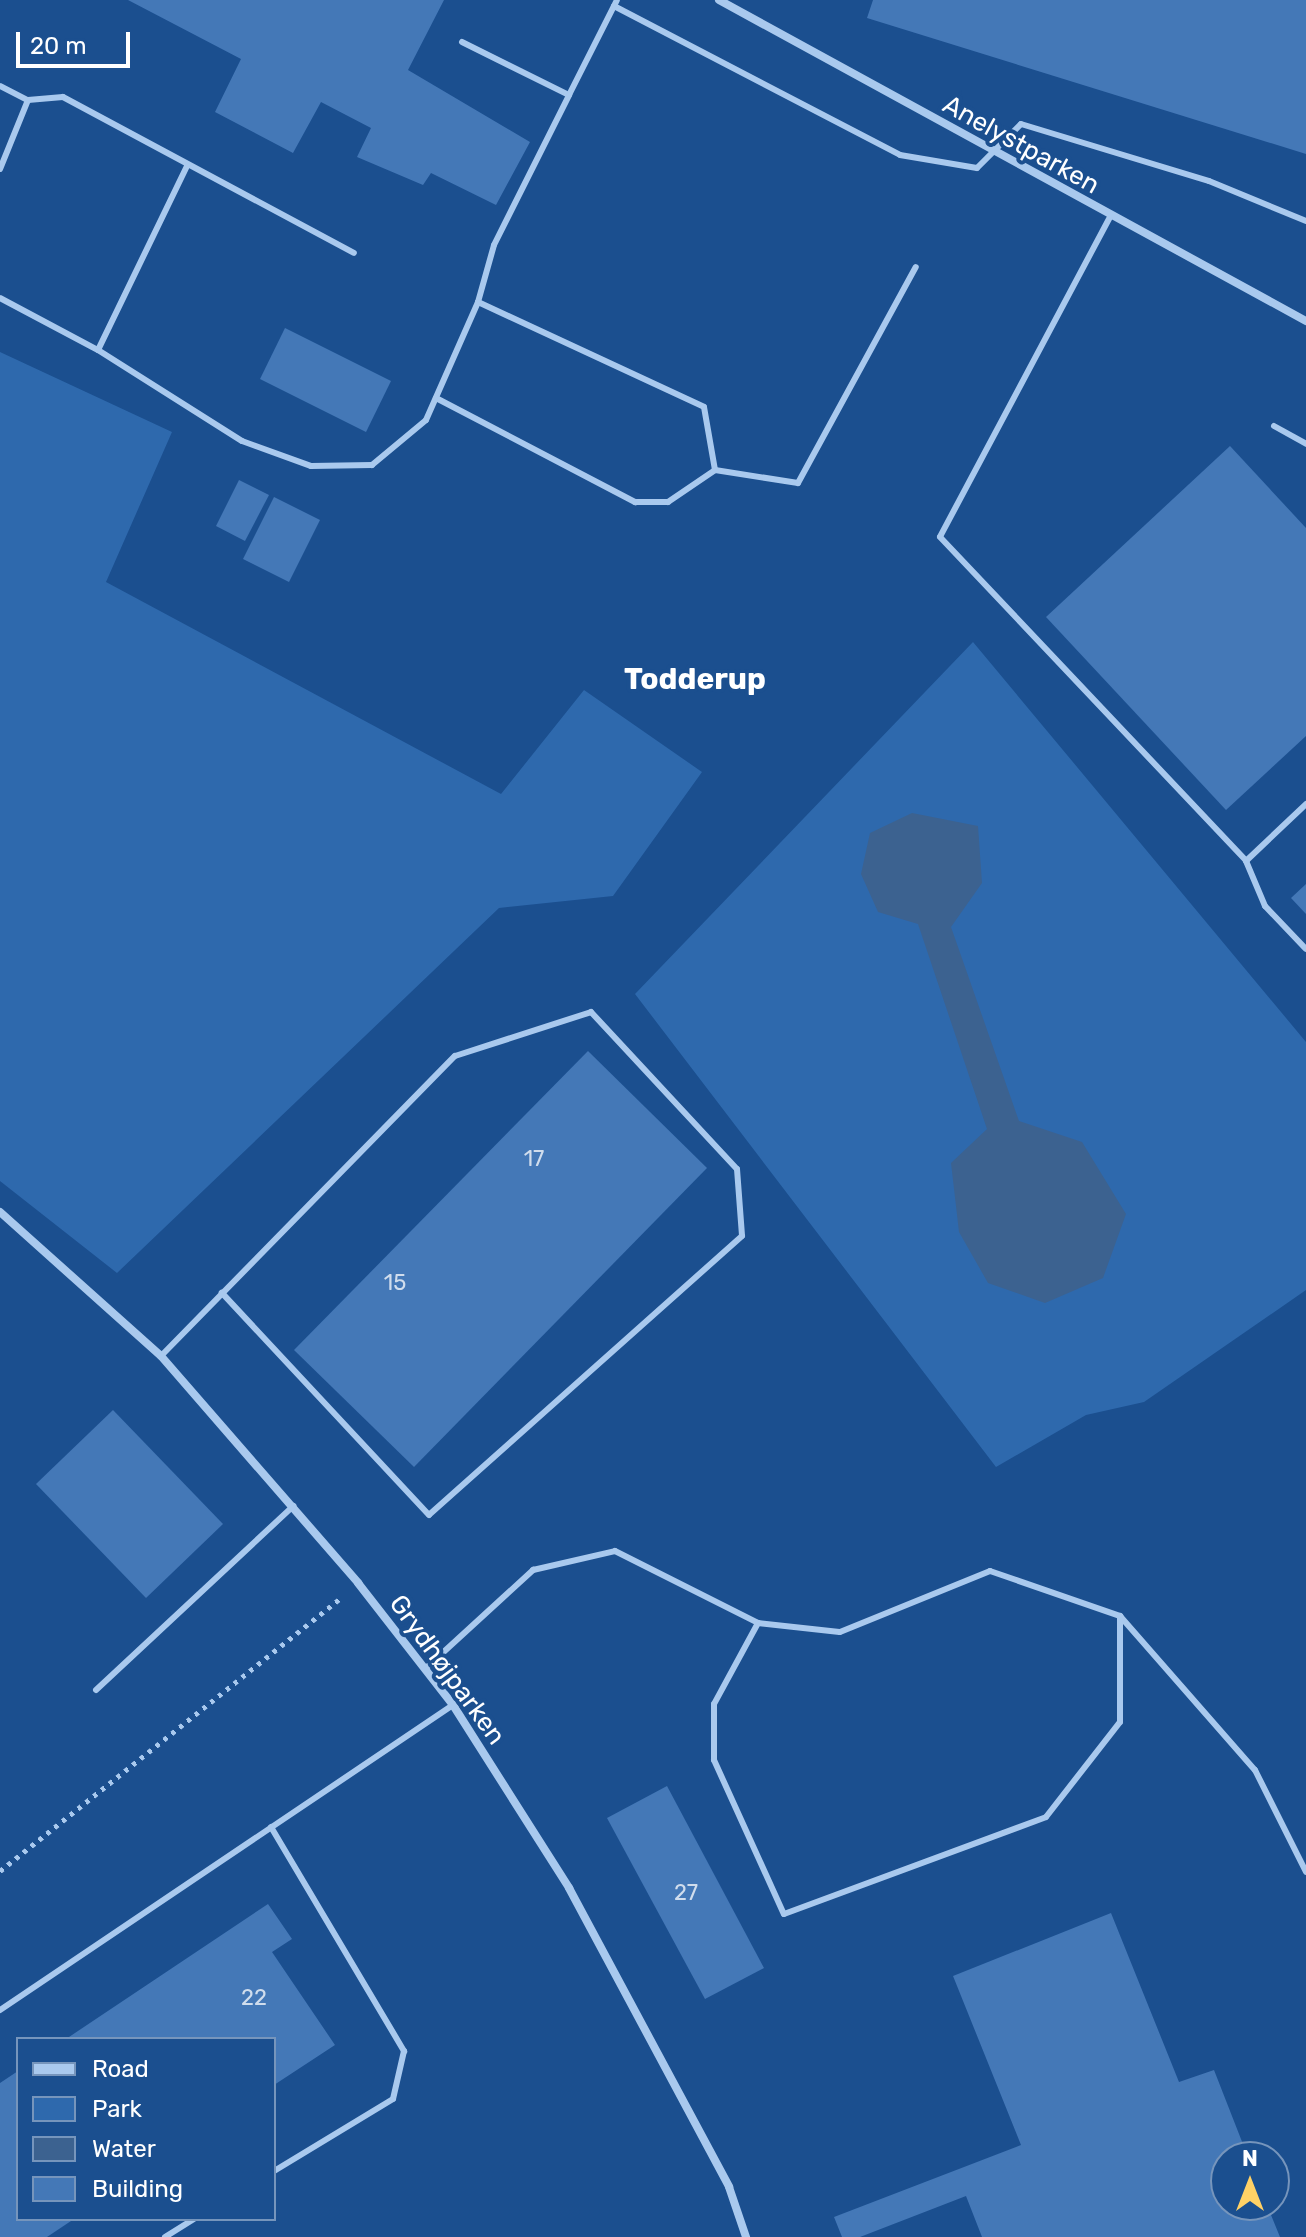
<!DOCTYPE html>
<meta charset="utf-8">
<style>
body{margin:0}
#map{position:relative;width:1306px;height:2237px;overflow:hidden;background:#1b4f8f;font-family:Rubik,sans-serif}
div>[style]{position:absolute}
.green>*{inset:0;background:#2e69ad}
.water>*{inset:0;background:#3c6290}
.building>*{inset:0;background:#4478b7}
.path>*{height:5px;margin-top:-2.5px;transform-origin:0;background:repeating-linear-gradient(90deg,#a9c9ee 0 4px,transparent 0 10px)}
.service>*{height:6px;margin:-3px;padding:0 3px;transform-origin:3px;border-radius:3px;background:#a9c9ee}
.minor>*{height:8px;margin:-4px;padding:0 4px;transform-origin:4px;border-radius:4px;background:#a9c9ee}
span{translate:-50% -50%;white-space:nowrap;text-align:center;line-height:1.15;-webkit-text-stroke:8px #1b4f8f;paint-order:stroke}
.number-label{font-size:22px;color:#d0dded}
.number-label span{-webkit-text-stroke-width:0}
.street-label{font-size:26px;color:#fff}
.quarter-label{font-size:30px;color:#fff;font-weight:700}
.legend{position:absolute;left:16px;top:2037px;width:260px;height:184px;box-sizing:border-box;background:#1b4f8f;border:2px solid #7695bc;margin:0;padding:10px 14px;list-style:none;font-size:24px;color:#fff}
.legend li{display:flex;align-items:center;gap:16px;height:40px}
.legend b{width:40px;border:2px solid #7695bc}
.north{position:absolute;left:1210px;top:2141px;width:80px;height:80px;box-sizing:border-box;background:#1b4f8f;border:2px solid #7695bc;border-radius:50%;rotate:0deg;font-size:22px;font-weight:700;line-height:32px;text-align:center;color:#fff}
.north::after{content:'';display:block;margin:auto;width:28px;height:36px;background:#ffd166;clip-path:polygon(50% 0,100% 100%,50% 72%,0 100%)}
.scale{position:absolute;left:16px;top:32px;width:114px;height:36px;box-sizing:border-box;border:4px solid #fff;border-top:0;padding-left:10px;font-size:24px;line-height:28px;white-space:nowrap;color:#fff;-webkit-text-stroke:6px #1b4f8f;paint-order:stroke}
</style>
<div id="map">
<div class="green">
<i style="clip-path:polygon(0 352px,172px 432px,106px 582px,501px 794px,584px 690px,702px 772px,613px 896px,499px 908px,117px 1273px,0 1181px)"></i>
<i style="clip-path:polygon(973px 642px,1306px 1042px,1306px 1290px,1144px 1402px,1086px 1415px,996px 1467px,635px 994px)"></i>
</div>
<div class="water">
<i style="clip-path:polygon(912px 813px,978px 826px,982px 883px,951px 927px,1019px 1121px,1082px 1142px,1126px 1214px,1103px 1278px,1045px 1303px,988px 1283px,959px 1232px,951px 1163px,987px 1129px,918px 924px,878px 912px,861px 874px,870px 833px)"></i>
</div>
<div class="building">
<i style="clip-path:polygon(128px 0,444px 0,408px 70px,530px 142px,496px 205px,431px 173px,423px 185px,357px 157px,371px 128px,321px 102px,293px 153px,215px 112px,241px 59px)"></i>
<i style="clip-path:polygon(873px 0,1306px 0,1306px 154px,867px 18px)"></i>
<i style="clip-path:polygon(285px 328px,391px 381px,366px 432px,260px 379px)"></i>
<i style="clip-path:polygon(1230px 446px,1306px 528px,1306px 736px,1226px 810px,1046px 617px)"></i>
<i style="clip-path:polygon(239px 480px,269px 495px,245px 541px,216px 526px)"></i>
<i style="clip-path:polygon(274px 497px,320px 520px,289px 582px,243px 559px)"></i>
<i style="clip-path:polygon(1306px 884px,1306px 914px,1291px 898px)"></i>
<i style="clip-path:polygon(588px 1051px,707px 1168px,414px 1467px,294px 1350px)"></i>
<i style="clip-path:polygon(113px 1410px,223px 1524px,146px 1598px,36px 1484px)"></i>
<i style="clip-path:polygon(667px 1786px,764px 1968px,705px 1999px,607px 1818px)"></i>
<i style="clip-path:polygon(268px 1904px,292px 1939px,272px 1952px,335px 2045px,274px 2085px,274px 2039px,66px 2039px)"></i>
<i style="clip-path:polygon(1111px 1913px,1179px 2082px,1214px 2070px,1248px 2157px,1226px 2157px,1226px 2205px,1267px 2205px,1280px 2237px,982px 2237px,966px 2196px,860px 2237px,842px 2237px,834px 2217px,1021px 2145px,953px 1976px)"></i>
<i style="clip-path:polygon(18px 2071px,18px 2219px,74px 2219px,47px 2237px,0 2237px,0 2083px)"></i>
</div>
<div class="path">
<i style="left:0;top:1871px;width:438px;rotate:-38.7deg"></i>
</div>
<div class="service">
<i style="left:614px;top:6px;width:322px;rotate:27.5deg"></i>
<i style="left:900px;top:155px;width:78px;rotate:9.6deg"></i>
<i style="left:977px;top:168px;width:62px;rotate:-45deg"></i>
<i style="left:1021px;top:124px;width:196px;rotate:16.9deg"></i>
<i style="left:1209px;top:181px;width:105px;rotate:22.4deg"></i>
<i style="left:462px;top:42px;width:119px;rotate:26.4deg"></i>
<i style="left:569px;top:95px;width:106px;rotate:-63.2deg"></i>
<i style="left:0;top:86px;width:31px;rotate:27deg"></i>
<i style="left:28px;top:100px;width:35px;rotate:-5deg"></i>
<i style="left:63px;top:97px;width:330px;rotate:28.2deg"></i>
<i style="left:187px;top:166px;width:204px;rotate:115.8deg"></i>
<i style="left:98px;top:350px;width:170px;rotate:32.3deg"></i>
<i style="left:242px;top:441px;width:73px;rotate:19.9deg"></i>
<i style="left:311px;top:466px;width:61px;rotate:-0.9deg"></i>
<i style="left:372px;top:465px;width:70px;rotate:-39.8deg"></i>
<i style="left:426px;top:420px;width:129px;rotate:-66.2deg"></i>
<i style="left:478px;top:302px;width:59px;rotate:-74.3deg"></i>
<i style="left:494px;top:245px;width:168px;rotate:-63.4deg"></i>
<i style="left:0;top:169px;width:74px;rotate:-67.9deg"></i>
<i style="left:1110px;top:217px;width:362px;rotate:118deg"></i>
<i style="left:940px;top:537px;width:446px;rotate:46.6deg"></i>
<i style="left:1246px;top:861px;width:49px;rotate:67.1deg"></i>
<i style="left:1265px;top:906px;width:59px;rotate:46.4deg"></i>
<i style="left:0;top:298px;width:111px;rotate:28deg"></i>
<i style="left:478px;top:302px;width:249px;rotate:24.9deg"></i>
<i style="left:704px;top:407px;width:64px;rotate:80.1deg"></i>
<i style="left:715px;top:470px;width:84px;rotate:8.9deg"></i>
<i style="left:798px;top:483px;width:246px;rotate:-61.4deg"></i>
<i style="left:436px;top:398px;width:225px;rotate:27.6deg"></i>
<i style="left:635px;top:502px;width:33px"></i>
<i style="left:668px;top:502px;width:57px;rotate:-34.2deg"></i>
<i style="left:1274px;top:426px;width:37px;rotate:29deg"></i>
<i style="left:1246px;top:861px;width:83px;rotate:-43.5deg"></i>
<i style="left:161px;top:1356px;width:420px;rotate:-45.6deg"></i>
<i style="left:455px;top:1056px;width:143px;rotate:-17.9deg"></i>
<i style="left:591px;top:1012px;width:214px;rotate:47.1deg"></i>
<i style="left:737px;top:1169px;width:67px;rotate:85.7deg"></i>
<i style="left:742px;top:1236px;width:419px;rotate:138.3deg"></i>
<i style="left:429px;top:1515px;width:304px;rotate:-133deg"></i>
<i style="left:758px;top:1623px;width:92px;rotate:118.5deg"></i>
<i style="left:714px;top:1704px;width:56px;rotate:90deg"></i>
<i style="left:714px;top:1760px;width:169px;rotate:65.6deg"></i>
<i style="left:784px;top:1914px;width:279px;rotate:-20.3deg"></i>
<i style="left:1046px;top:1817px;width:120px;rotate:-52.1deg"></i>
<i style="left:1120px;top:1722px;width:106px;rotate:-90deg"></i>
<i style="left:425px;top:1669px;width:147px;rotate:-42.5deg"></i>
<i style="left:533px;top:1570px;width:84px;rotate:-13deg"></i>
<i style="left:615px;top:1551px;width:160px;rotate:26.7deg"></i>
<i style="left:758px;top:1623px;width:82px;rotate:6.3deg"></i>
<i style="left:840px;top:1632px;width:162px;rotate:-22.1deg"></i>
<i style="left:990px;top:1571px;width:138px;rotate:19.1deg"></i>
<i style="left:1120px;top:1616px;width:205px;rotate:48.8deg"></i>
<i style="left:1255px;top:1770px;width:114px;rotate:63.4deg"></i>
<i style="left:96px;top:1690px;width:270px;rotate:-43deg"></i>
<i style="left:271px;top:1827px;width:261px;rotate:59.3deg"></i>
<i style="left:404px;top:2051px;width:49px;rotate:102.9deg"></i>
<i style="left:393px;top:2099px;width:139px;rotate:148.8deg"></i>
<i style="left:0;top:2010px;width:546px;rotate:-33.95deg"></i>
<i style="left:165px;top:2237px;width:34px;rotate:-32deg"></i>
</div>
<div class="minor">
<i style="left:719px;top:0;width:669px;rotate:28.67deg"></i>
<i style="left:0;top:1212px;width:216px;rotate:41.8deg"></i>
<i style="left:161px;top:1356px;width:301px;rotate:49deg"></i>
<i style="left:358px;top:1583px;width:155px;rotate:52.1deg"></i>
<i style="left:453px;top:1705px;width:217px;rotate:57.6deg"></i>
<i style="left:569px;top:1888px;width:339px;rotate:61.8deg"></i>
<i style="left:729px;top:2187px;width:53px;rotate:71.2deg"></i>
</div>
<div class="number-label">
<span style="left:534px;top:1159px">17</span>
<span style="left:395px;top:1283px">15</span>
<span style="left:686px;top:1893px">27</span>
<span style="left:254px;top:1998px">22</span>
</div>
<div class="street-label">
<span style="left:1021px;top:145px;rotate:29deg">Anelystparken</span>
<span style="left:447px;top:1670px;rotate:54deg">Grydhøjparken</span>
</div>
<div class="quarter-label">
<span style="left:695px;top:679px">Todderup</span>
</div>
<ul class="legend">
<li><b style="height:10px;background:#a9c9ee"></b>Road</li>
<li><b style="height:22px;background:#2e69ad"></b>Park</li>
<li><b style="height:22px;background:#3c6290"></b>Water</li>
<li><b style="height:22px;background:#4478b7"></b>Building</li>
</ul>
<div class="north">N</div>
<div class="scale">20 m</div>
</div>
